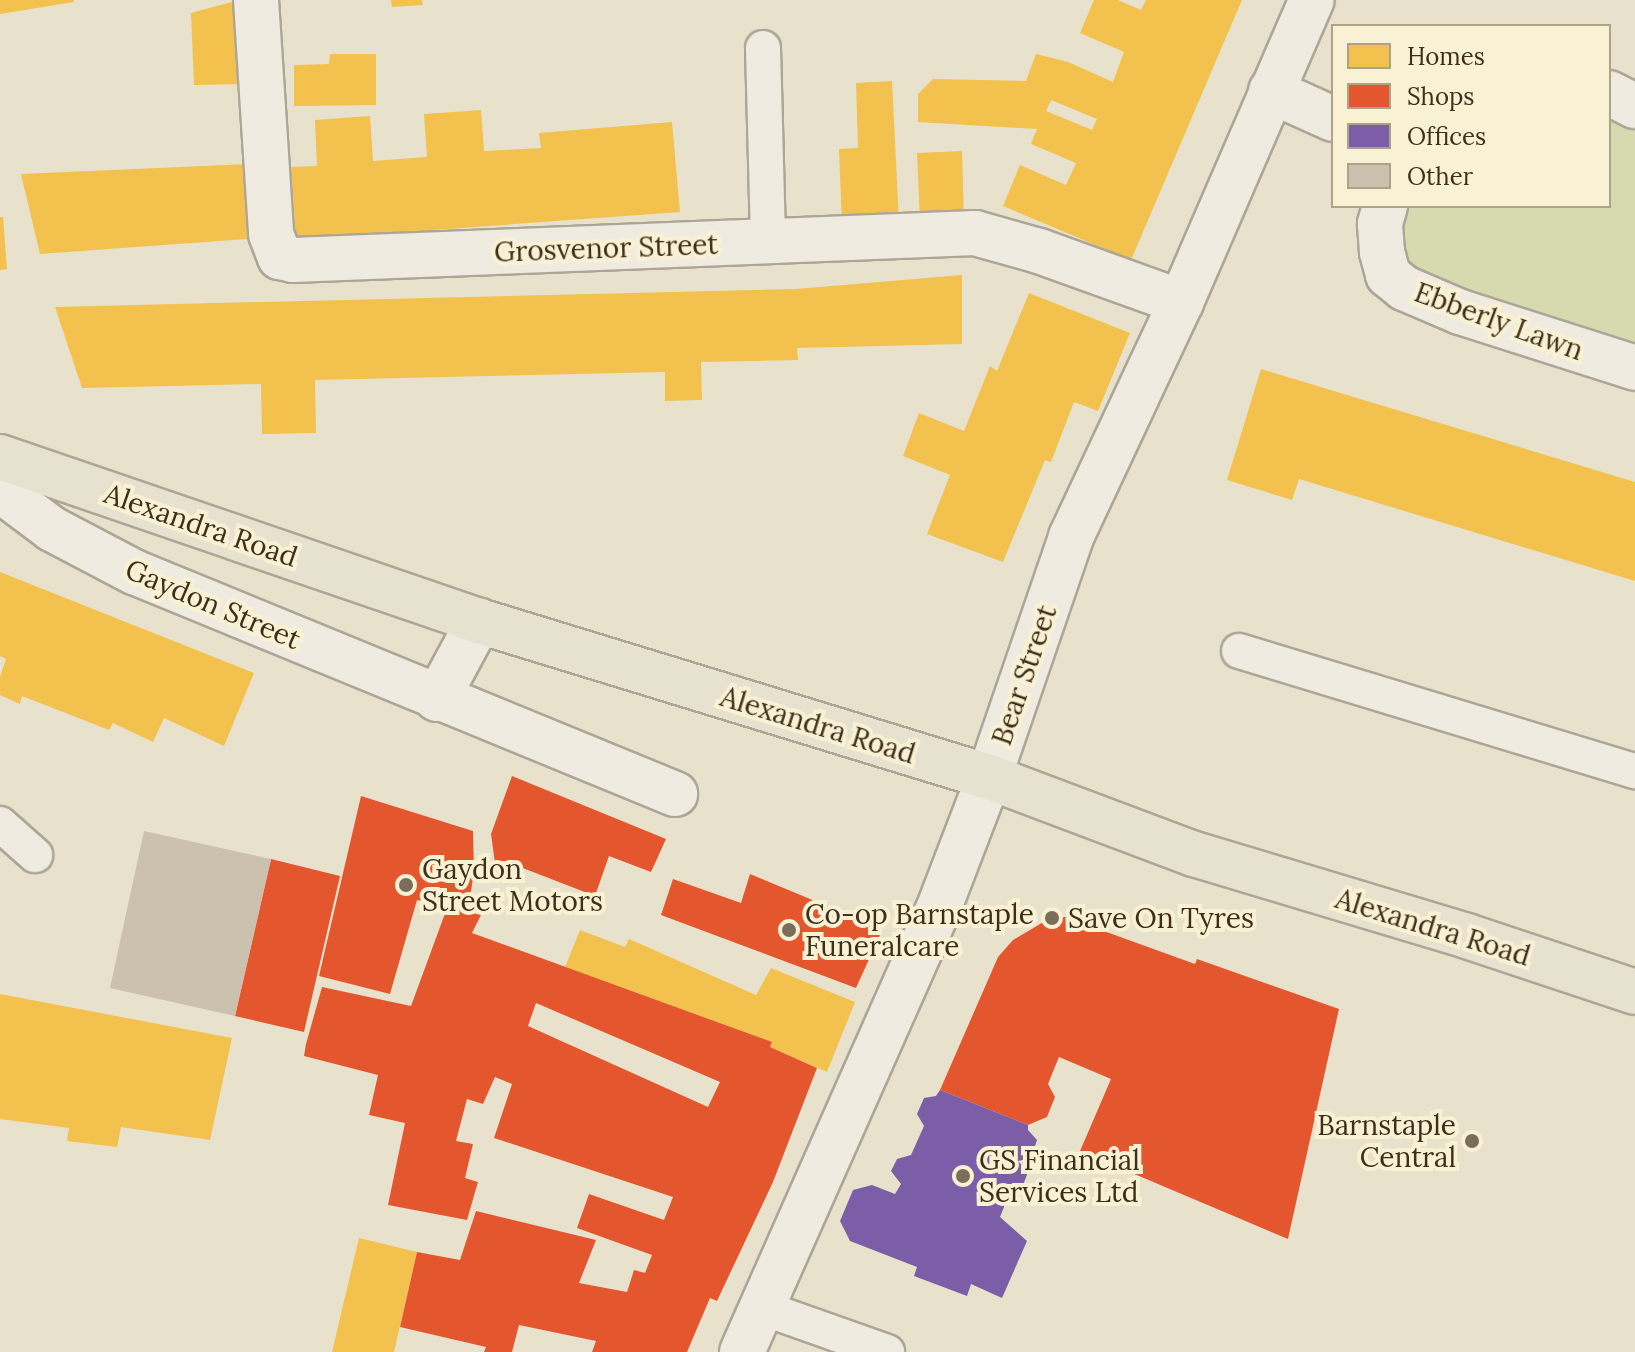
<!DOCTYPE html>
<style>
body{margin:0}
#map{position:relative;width:1635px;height:1352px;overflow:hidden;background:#e8e2cd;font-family:Lora,serif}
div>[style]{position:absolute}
.green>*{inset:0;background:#d6daae}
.homes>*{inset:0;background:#f2c14e}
.shops>*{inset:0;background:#e4572e}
.offices>*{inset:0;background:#7b5ea7}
.building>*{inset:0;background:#ccc0ae}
.roads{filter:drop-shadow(2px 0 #ada697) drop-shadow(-2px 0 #ada697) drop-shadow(0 2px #ada697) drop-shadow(0 -2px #ada697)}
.lane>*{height:34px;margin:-17px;padding:0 17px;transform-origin:17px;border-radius:17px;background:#efebe0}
.street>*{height:44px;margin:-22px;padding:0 22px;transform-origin:22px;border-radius:22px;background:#efebe0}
.secondary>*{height:44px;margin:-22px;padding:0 22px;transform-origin:22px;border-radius:22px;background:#efebe0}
.primary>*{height:44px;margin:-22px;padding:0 22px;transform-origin:22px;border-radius:22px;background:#e7e2d0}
.dots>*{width:22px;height:22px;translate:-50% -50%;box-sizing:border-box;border:4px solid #f9f1d3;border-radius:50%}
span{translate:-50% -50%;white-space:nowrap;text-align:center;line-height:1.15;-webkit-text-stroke:8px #f9f1d3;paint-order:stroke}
.street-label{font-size:28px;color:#3e2f1d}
.poi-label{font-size:28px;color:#3e2f1d}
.left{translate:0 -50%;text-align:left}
.right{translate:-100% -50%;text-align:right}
.legend{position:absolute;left:1331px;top:24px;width:280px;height:184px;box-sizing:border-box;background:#f9f1d3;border:2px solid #aea38a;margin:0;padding:10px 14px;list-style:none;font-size:24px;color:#3e2f1d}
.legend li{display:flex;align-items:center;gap:16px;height:40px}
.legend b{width:40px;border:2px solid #aea38a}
</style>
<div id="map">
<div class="green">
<i style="clip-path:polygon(1609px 93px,1635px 106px,1635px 368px,1404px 288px,1385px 206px,1609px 206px)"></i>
</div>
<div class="homes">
<i style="clip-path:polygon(0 0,74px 0,74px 2px,0 14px)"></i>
<i style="clip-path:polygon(239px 0,242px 84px,194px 85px,191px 13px)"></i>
<i style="clip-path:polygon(391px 0,422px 0,423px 5px,392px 7px)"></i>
<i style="clip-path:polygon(evenodd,1094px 0,1118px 0,1141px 10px,1146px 0,1242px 0,1131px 260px,1003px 206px,1020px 165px,1066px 185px,1076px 163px,1031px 144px,1037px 129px,918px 122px,918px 94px,933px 79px,1026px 81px,1036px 54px,1068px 62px,1113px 82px,1124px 52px,1080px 33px,1094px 0,1051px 100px,1097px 119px,1092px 130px,1046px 111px,1051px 100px)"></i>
<i style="clip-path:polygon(330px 54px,376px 54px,376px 105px,294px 106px,294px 65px,329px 64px)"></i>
<i style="clip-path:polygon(892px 81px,899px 223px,842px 225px,839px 149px,858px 148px,856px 83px)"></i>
<i style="clip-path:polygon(481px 110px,484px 151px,541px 148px,539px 133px,672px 122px,680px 212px,296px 240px,291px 167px,317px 166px,315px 120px,370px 116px,373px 161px,427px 157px,424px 114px)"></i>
<i style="clip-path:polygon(962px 151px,964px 220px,920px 221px,917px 153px)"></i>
<i style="clip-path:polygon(249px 164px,247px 239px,40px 254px,21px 174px)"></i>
<i style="clip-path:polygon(0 217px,3px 217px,7px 269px,0 270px)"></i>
<i style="clip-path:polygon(962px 275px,962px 344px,797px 348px,798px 360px,701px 362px,702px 400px,665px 401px,665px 372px,315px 380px,316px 433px,262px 434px,261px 384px,82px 388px,55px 307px,796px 289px)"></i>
<i style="clip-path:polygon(1029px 293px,1130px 333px,1098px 411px,1074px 402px,1051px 462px,1045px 460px,1003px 562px,927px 534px,950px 475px,903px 456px,919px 413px,964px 431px,990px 366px,997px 371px)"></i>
<i style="clip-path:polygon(1261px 369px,1635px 482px,1635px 581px,1299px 479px,1292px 500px,1227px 480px)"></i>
<i style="clip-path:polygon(0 572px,254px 673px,224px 746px,164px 718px,153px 742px,113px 723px,109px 730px,22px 696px,20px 704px,0 695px,0 677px,6px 659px,0 656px)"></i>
<i style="clip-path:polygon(580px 930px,625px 947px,629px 939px,756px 995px,771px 968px,855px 1002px,827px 1072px,770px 1047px,772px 1042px,565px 967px)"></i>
<i style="clip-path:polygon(0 994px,232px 1038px,210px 1140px,121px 1127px,117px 1147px,67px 1141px,69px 1128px,0 1119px)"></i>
<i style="clip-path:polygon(359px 1238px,417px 1252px,394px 1352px,332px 1352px)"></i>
</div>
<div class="shops">
<i style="clip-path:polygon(512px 776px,666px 839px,651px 872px,609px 856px,595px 896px,515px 865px,497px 878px,491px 834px)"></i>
<i style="clip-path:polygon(evenodd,361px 796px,473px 831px,474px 871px,468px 912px,481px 915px,472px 933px,772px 1042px,770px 1047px,817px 1068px,773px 1182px,717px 1301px,710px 1298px,687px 1352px,592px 1352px,596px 1341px,519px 1325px,512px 1352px,484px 1352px,486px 1347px,400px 1327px,417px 1252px,460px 1260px,476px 1211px,596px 1240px,579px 1283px,627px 1292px,634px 1270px,645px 1273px,652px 1255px,577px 1228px,589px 1194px,664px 1220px,673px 1197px,494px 1138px,512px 1084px,495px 1077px,483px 1104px,467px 1099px,456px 1141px,473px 1144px,465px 1178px,478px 1182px,467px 1220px,388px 1205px,405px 1123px,369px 1115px,378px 1075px,304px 1056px,306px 1044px,322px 987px,411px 1006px,447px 908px,417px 900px,390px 994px,319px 976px,361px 796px,536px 1003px,720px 1082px,708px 1107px,528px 1026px,536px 1003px)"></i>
<i style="clip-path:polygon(271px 859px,340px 876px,304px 1032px,235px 1016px)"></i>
<i style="clip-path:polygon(750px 874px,875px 926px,880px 935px,856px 988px,661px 915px,673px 879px,741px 903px)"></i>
<i style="clip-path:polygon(1065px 917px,1195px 964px,1197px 959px,1339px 1009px,1288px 1239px,1080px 1151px,1111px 1079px,1059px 1057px,1048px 1084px,1055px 1097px,1047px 1117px,1028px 1125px,940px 1090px,998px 957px,1013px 940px,1030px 930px,1050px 918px)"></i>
</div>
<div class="offices">
<i style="clip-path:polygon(940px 1090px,1028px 1125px,1028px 1130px,1037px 1140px,1031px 1158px,1018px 1161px,1028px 1172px,1022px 1188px,1010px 1192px,1000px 1217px,1027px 1241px,1002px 1298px,971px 1284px,967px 1296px,914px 1276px,917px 1267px,850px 1241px,840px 1221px,853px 1190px,872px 1185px,895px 1194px,901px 1184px,891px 1171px,897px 1159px,911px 1155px,924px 1126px,917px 1114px,924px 1098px,936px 1096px)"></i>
</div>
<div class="building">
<i style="clip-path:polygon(144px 831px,271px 859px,235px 1016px,110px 988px)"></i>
</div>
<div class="roads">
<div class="lane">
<i style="left:763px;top:48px;width:194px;rotate:88.5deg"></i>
<i style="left:1239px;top:651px;width:414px;rotate:16.9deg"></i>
<i style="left:0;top:824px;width:47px;rotate:41.5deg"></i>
<i style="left:760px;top:1307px;width:135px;rotate:19.5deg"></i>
</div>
<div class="street">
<i style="left:256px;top:0;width:234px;rotate:86.3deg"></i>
<i style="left:271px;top:234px;width:25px;rotate:69deg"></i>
<i style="left:280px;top:257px;width:13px;rotate:13deg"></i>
<i style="left:293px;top:260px;width:683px;rotate:-2.27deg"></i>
<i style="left:975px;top:233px;width:66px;rotate:15.7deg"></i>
<i style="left:1039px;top:251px;width:151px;rotate:19.8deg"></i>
<i style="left:1271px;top:91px;width:68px;rotate:24.3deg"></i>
<i style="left:1609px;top:93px;width:29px;rotate:27deg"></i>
<i style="left:1385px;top:206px;width:19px;rotate:106deg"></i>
<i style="left:1380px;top:224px;width:28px;rotate:86deg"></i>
<i style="left:1382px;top:252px;width:24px;rotate:75deg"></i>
<i style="left:1388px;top:275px;width:21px;rotate:39deg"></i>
<i style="left:1404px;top:288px;width:61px;rotate:23.2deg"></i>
<i style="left:1460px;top:312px;width:184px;rotate:17.7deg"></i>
<i style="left:0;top:490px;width:65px;rotate:36.9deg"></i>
<i style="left:52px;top:529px;width:93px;rotate:27.7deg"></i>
<i style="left:134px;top:572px;width:585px;rotate:22.31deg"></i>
<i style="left:437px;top:699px;width:89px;rotate:-61.7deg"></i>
<i style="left:742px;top:1352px;width:484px;rotate:-66.1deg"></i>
<i style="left:938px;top:910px;width:142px;rotate:-69deg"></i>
</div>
<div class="secondary">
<i style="left:989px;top:777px;width:254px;rotate:-71.1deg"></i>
<i style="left:1071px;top:537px;width:259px;rotate:-64.9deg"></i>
<i style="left:1181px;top:302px;width:329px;rotate:-66.6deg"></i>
</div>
<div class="primary">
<i style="left:0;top:457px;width:506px;rotate:18.9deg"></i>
<i style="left:479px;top:621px;width:533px;rotate:17.01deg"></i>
<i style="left:989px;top:777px;width:219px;rotate:20.6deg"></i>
<i style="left:1194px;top:854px;width:285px;rotate:16.7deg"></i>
<i style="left:1467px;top:936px;width:177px;rotate:18.4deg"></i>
</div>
</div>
<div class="dots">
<i style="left:406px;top:885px;background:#7a6e5b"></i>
<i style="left:1052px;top:918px;background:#7a6e5b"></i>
<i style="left:789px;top:930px;background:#7a6e5b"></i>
<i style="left:1472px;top:1141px;background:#7a6e5b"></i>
<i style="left:963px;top:1176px;background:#7a6e5b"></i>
</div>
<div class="street-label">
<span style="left:606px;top:248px;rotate:-2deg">Grosvenor Street</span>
<span style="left:1499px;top:321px;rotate:20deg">Ebberly Lawn</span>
<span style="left:201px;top:525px;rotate:19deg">Alexandra Road</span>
<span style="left:213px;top:604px;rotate:23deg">Gaydon Street</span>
<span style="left:1024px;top:675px;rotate:-71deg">Bear Street</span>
<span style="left:818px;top:725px;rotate:17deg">Alexandra Road</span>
<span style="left:1433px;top:927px;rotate:17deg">Alexandra Road</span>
</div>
<div class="poi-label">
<span class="left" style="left:422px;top:885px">Gaydon<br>Street Motors</span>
<span class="left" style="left:805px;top:930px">Co-op Barnstaple<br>Funeralcare</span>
<span class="left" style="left:1068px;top:918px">Save On Tyres</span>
<span class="right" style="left:1456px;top:1141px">Barnstaple<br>Central</span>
<span class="left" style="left:979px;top:1176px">GS Financial<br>Services Ltd</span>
</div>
<ul class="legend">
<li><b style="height:22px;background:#f2c14e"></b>Homes</li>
<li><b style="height:22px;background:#e4572e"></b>Shops</li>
<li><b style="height:22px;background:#7b5ea7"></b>Offices</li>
<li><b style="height:22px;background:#ccc0ae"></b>Other</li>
</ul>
</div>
